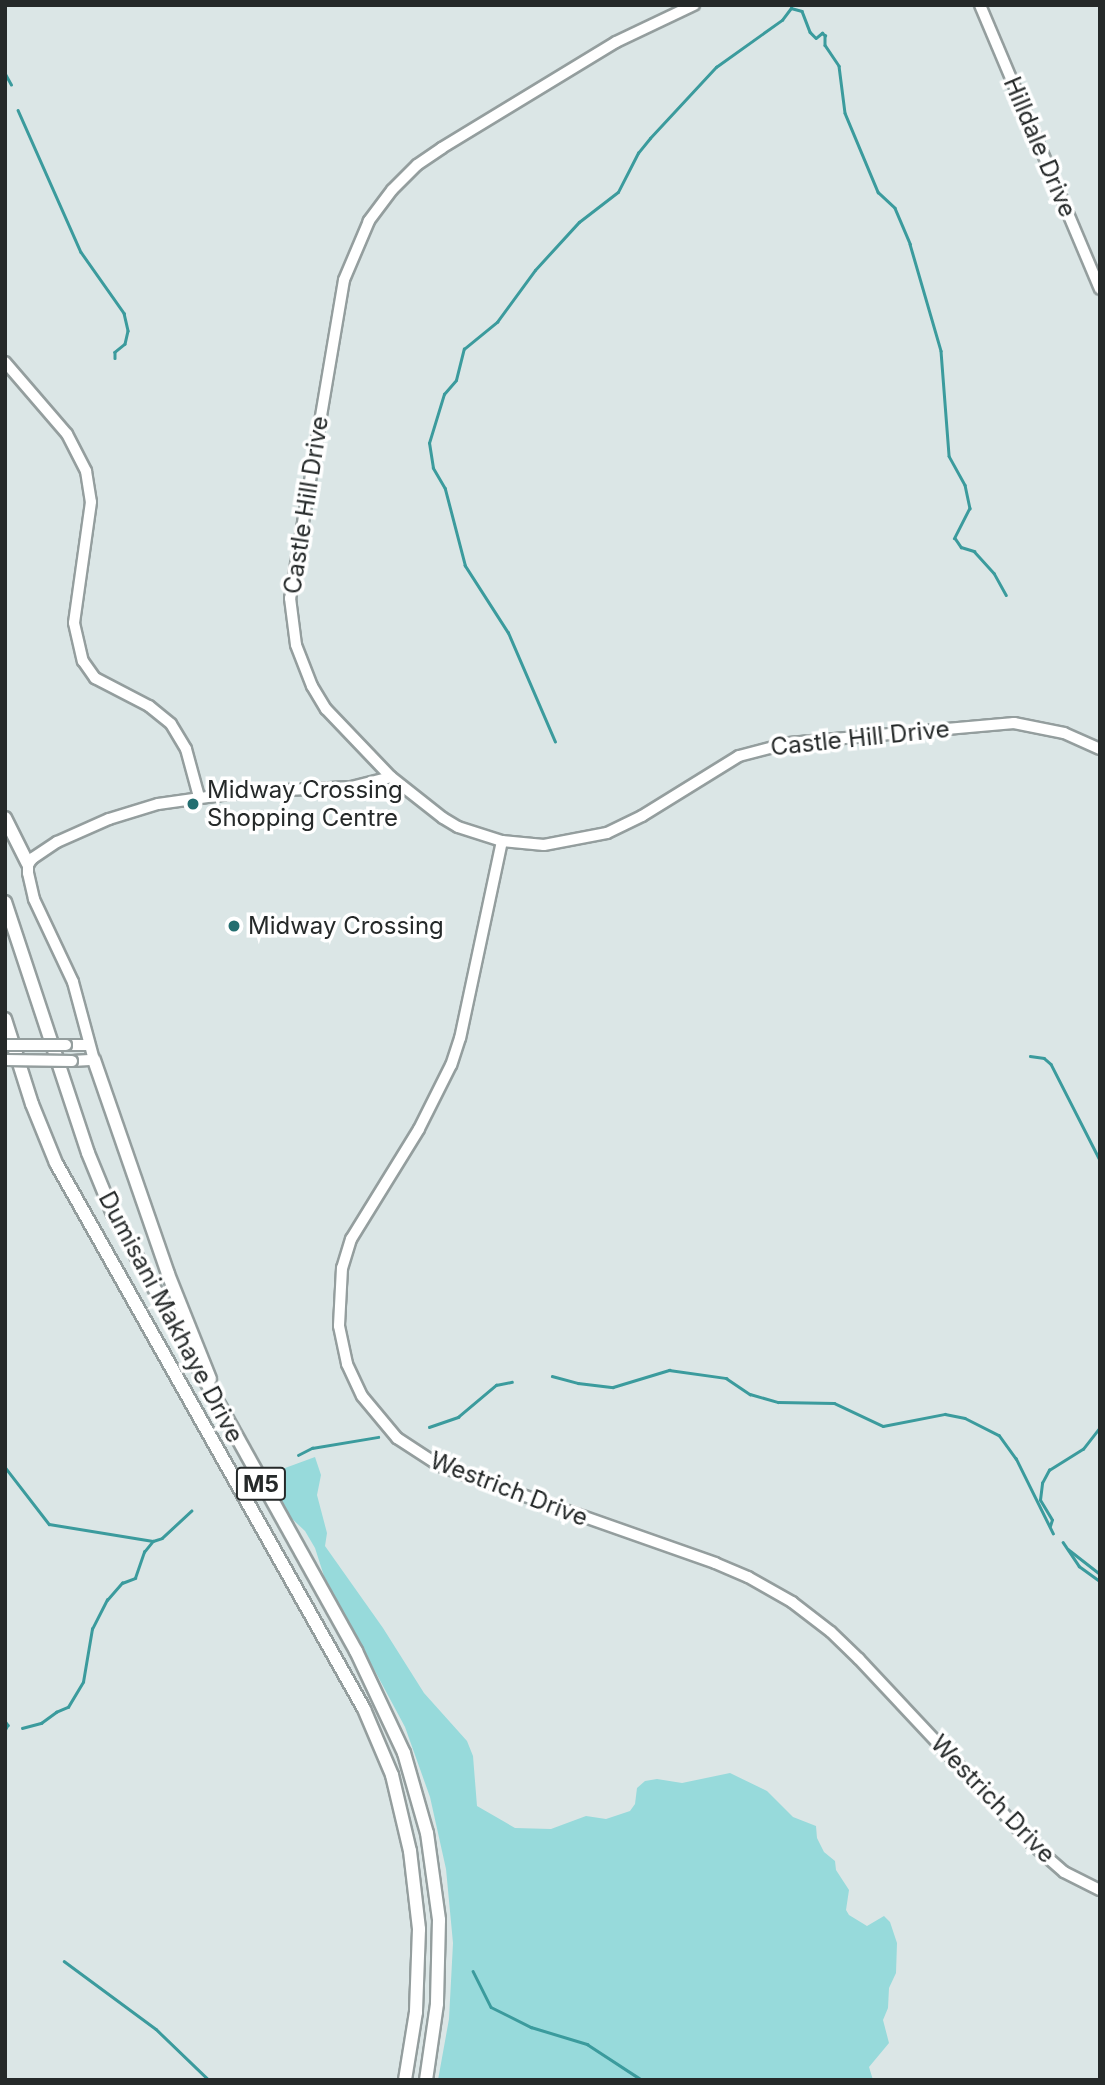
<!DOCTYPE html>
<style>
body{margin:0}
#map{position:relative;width:1105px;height:2085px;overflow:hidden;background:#dbe6e6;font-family:Inter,sans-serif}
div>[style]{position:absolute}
.green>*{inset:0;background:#97dadb}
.stream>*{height:2.5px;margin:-1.25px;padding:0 1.25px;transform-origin:1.25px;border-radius:1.25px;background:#3b9b9d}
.roads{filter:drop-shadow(2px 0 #949e9e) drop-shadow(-2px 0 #949e9e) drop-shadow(0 2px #949e9e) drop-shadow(0 -2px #949e9e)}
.tertiary>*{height:10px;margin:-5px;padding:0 5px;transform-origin:5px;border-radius:5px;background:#fff}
.primary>*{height:12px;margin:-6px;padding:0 6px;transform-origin:6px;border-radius:6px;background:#fff}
.bridges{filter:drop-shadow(2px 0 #949e9e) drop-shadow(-2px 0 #949e9e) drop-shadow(0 2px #949e9e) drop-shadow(0 -2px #949e9e)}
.tertiary-bridge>*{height:10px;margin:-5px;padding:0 5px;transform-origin:5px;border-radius:5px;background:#fff}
.dots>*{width:19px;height:19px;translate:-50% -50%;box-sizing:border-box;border:4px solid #fff;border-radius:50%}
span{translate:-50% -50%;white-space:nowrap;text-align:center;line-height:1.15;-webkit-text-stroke:7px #fff;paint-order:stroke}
.shield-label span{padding:2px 5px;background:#fff;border:2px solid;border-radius:5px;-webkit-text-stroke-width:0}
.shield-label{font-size:23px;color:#252929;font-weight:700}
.street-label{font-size:24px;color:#252929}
.poi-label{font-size:24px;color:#252929}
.left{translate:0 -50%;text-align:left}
.frame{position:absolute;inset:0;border:7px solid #252929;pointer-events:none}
</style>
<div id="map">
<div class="green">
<i style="clip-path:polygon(315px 1457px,321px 1475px,317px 1495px,327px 1533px,325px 1546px,383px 1628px,424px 1693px,467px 1741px,473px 1756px,477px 1806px,515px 1828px,551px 1829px,586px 1816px,606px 1819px,630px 1811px,635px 1804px,637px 1788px,645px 1781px,657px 1779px,682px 1783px,730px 1773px,767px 1791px,793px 1817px,816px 1826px,817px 1838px,824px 1852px,835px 1861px,836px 1870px,849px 1890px,846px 1910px,849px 1915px,867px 1926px,884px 1916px,890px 1922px,897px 1943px,896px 1973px,889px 1988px,888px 2008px,883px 2020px,889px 2043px,869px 2067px,873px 2080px,438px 2080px,449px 2019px,453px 1943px,446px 1869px,430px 1797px,405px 1727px,324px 1576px,315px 1548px,305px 1531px,287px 1514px,266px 1475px)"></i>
</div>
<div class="stream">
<i style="left:5px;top:73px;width:13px;rotate:61deg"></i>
<i style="left:18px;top:110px;width:155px;rotate:66.1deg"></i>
<i style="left:81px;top:252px;width:75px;rotate:54.8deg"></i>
<i style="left:124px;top:313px;width:18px;rotate:77deg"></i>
<i style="left:128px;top:331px;width:13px;rotate:103deg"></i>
<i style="left:125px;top:344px;width:13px;rotate:141deg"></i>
<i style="left:115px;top:352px;width:6px;rotate:90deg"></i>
<i style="left:555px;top:742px;width:119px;rotate:-113.3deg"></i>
<i style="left:508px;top:633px;width:80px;rotate:-122.7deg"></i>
<i style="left:465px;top:566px;width:80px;rotate:-104.6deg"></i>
<i style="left:445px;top:489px;width:24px;rotate:-120deg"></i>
<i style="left:433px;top:468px;width:25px;rotate:-99deg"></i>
<i style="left:429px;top:443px;width:51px;rotate:-73deg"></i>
<i style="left:444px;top:394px;width:18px;rotate:-49deg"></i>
<i style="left:456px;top:380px;width:32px;rotate:-76deg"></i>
<i style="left:464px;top:349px;width:43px;rotate:-39.3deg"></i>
<i style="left:497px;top:322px;width:64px;rotate:-53.8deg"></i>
<i style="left:535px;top:270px;width:65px;rotate:-47.5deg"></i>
<i style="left:579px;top:222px;width:49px;rotate:-37.6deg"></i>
<i style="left:618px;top:192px;width:44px;rotate:-62.9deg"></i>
<i style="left:638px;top:153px;width:19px;rotate:-51deg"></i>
<i style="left:650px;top:138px;width:97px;rotate:-47.1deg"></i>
<i style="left:716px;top:67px;width:81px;rotate:-35.5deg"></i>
<i style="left:782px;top:20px;width:15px;rotate:-53deg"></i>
<i style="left:791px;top:8px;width:11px;rotate:15deg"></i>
<i style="left:802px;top:11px;width:22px;rotate:69deg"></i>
<i style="left:810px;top:32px;width:8px;rotate:45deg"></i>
<i style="left:816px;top:38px;width:8px;rotate:-40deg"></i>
<i style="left:822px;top:33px;width:4px;rotate:34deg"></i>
<i style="left:825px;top:35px;width:10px;rotate:90deg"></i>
<i style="left:825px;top:45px;width:25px;rotate:56deg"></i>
<i style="left:839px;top:66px;width:47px;rotate:82.7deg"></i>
<i style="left:845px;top:113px;width:86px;rotate:67.3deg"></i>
<i style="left:878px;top:192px;width:23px;rotate:43deg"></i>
<i style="left:895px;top:208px;width:39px;rotate:67deg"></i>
<i style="left:910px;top:244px;width:111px;rotate:73.8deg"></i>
<i style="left:941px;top:351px;width:105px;rotate:85.6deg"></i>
<i style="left:949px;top:456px;width:33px;rotate:61deg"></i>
<i style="left:965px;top:485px;width:24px;rotate:78deg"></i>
<i style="left:970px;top:508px;width:34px;rotate:117deg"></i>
<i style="left:955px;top:538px;width:11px;rotate:56deg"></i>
<i style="left:961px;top:547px;width:14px;rotate:17deg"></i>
<i style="left:974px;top:551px;width:30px;rotate:48deg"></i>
<i style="left:994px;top:573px;width:25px;rotate:61deg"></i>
<i style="left:1030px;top:1056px;width:14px;rotate:8deg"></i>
<i style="left:1044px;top:1058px;width:9px;rotate:41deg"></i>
<i style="left:1051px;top:1064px;width:108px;rotate:63deg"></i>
<i style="left:552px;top:1376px;width:27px;rotate:15deg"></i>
<i style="left:578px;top:1383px;width:35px;rotate:7deg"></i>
<i style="left:613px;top:1387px;width:59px;rotate:-16.9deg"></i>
<i style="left:669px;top:1370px;width:58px;rotate:8deg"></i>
<i style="left:726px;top:1378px;width:29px;rotate:34deg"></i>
<i style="left:750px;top:1394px;width:29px;rotate:16deg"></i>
<i style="left:778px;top:1402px;width:56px;rotate:1deg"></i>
<i style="left:834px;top:1403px;width:54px;rotate:25.1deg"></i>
<i style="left:883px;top:1426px;width:63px;rotate:-11deg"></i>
<i style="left:945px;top:1414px;width:20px;rotate:11deg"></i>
<i style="left:965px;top:1418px;width:38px;rotate:27deg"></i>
<i style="left:999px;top:1435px;width:29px;rotate:54deg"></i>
<i style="left:1016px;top:1458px;width:84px;rotate:63.7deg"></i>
<i style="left:429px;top:1427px;width:31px;rotate:-19deg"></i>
<i style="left:458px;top:1417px;width:50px;rotate:-40.1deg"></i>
<i style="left:496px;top:1385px;width:16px;rotate:-11deg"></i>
<i style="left:298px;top:1455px;width:16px;rotate:-27deg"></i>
<i style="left:312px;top:1448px;width:67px;rotate:-9.5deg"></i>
<i style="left:5px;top:1467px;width:72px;rotate:52.3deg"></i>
<i style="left:49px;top:1524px;width:105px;rotate:9.3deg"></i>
<i style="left:153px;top:1541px;width:9px;rotate:-18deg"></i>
<i style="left:162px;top:1538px;width:40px;rotate:-43deg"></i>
<i style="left:1050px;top:1526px;width:6px;rotate:-72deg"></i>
<i style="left:1052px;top:1520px;width:23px;rotate:-121deg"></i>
<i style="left:1040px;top:1500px;width:17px;rotate:-83deg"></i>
<i style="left:1042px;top:1483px;width:15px;rotate:-62deg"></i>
<i style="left:1049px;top:1470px;width:40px;rotate:-32deg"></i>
<i style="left:1083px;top:1449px;width:28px;rotate:-52deg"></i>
<i style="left:1063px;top:1542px;width:29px;rotate:56deg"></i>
<i style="left:1079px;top:1566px;width:26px;rotate:36deg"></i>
<i style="left:1068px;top:1549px;width:41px;rotate:38deg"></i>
<i style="left:5px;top:1721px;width:5px;rotate:53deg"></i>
<i style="left:8px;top:1725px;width:7px;rotate:117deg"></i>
<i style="left:22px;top:1728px;width:20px;rotate:-15deg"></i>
<i style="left:41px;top:1723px;width:19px;rotate:-36deg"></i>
<i style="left:56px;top:1712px;width:13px;rotate:-23deg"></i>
<i style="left:68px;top:1707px;width:29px;rotate:-59deg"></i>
<i style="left:83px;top:1682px;width:54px;rotate:-80.4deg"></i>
<i style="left:92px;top:1629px;width:33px;rotate:-63deg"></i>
<i style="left:107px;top:1600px;width:23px;rotate:-49deg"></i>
<i style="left:122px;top:1583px;width:14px;rotate:-21deg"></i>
<i style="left:135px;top:1578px;width:28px;rotate:-71deg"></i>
<i style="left:144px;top:1552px;width:14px;rotate:-51deg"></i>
<i style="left:64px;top:1961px;width:114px;rotate:36.5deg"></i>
<i style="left:156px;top:2029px;width:74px;rotate:43.9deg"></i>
<i style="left:473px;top:1971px;width:40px;rotate:63.4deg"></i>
<i style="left:491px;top:2007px;width:45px;rotate:26.6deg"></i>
<i style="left:531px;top:2027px;width:59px;rotate:16.9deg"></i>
<i style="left:587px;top:2044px;width:66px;rotate:33.2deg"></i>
</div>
<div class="roads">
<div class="tertiary">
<i style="left:694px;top:5px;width:86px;rotate:154.6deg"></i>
<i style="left:616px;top:42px;width:204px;rotate:148.7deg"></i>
<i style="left:442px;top:148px;width:30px;rotate:146deg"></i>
<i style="left:417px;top:165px;width:35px;rotate:135deg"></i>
<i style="left:392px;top:190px;width:39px;rotate:127deg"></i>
<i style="left:369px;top:221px;width:64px;rotate:113deg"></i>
<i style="left:344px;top:280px;width:323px;rotate:99.6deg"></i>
<i style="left:290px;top:598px;width:47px;rotate:82.7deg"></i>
<i style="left:296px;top:645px;width:44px;rotate:68.7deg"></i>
<i style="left:312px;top:686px;width:27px;rotate:59deg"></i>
<i style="left:326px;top:709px;width:94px;rotate:46.3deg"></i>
<i style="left:391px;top:777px;width:66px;rotate:38.3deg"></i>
<i style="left:443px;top:818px;width:17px;rotate:31deg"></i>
<i style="left:458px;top:827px;width:46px;rotate:17.7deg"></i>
<i style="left:502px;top:841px;width:42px;rotate:5.4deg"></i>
<i style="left:544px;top:845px;width:64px;rotate:-10.8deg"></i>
<i style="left:607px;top:833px;width:39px;rotate:-26deg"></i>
<i style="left:642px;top:816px;width:114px;rotate:-31.7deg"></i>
<i style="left:739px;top:756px;width:52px;rotate:-14.6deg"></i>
<i style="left:789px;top:743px;width:226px;rotate:-5.1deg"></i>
<i style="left:1014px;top:723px;width:51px;rotate:11.3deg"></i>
<i style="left:1064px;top:733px;width:39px;rotate:24deg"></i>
<i style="left:980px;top:5px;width:308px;rotate:67.1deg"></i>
<i style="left:5px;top:362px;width:95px;rotate:49.3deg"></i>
<i style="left:67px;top:434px;width:42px;rotate:62.8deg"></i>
<i style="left:86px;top:471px;width:31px;rotate:81deg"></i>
<i style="left:91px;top:502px;width:122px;rotate:98deg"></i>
<i style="left:74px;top:623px;width:39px;rotate:77deg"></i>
<i style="left:83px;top:661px;width:21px;rotate:55deg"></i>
<i style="left:95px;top:678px;width:61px;rotate:27.4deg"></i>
<i style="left:149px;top:706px;width:28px;rotate:39deg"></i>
<i style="left:171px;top:724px;width:29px;rotate:59deg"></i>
<i style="left:186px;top:749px;width:50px;rotate:74.8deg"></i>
<i style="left:502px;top:841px;width:201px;rotate:102deg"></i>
<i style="left:460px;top:1038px;width:28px;rotate:108deg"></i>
<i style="left:451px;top:1065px;width:72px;rotate:116.6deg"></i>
<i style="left:419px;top:1129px;width:129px;rotate:121.7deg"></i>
<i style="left:351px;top:1239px;width:30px;rotate:107deg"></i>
<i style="left:342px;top:1268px;width:58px;rotate:93deg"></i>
<i style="left:339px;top:1326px;width:39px;rotate:78deg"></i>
<i style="left:347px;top:1364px;width:35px;rotate:65deg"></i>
<i style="left:362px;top:1396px;width:55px;rotate:50.2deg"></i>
<i style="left:397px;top:1438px;width:51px;rotate:33.1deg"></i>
<i style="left:440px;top:1466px;width:292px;rotate:19.4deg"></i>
<i style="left:715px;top:1563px;width:36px;rotate:23deg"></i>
<i style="left:748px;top:1577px;width:51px;rotate:29.6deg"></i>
<i style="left:792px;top:1602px;width:49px;rotate:37.6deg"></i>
<i style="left:831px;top:1632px;width:39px;rotate:44deg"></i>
<i style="left:859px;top:1659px;width:252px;rotate:46.9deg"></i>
<i style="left:1031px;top:1843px;width:44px;rotate:41.3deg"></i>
<i style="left:1064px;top:1872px;width:40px;rotate:26.6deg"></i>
<i style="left:66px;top:1045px;width:23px"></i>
<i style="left:72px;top:1061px;width:22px;rotate:-3deg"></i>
<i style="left:94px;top:1060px;width:81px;rotate:-105.1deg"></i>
<i style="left:73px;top:982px;width:92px;rotate:-115.2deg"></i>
<i style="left:34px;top:899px;width:27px;rotate:-103deg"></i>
<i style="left:28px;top:873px;width:9px;rotate:-90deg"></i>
<i style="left:28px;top:864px;width:8px;rotate:-50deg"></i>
<i style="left:33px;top:858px;width:29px;rotate:-34deg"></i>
<i style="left:57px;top:842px;width:57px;rotate:-23.9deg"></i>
<i style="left:109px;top:819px;width:51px;rotate:-17deg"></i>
<i style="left:158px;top:804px;width:86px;rotate:-8deg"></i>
<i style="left:243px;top:792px;width:108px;rotate:-2.7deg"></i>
<i style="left:351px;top:787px;width:41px;rotate:-14deg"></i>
</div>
<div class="primary">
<i style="left:5px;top:818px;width:51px;rotate:63.4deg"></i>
<i style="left:5px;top:902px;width:264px;rotate:71.7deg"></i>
<i style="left:88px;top:1153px;width:66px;rotate:67.7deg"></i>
<i style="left:113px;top:1214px;width:500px;rotate:60.92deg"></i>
<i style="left:356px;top:1651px;width:113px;rotate:64.8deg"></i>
<i style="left:404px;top:1753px;width:83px;rotate:74deg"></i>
<i style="left:427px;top:1833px;width:88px;rotate:82.1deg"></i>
<i style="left:439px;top:1920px;width:84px;rotate:91.4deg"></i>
<i style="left:437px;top:2004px;width:77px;rotate:98.2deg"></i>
<i style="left:5px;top:1019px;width:89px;rotate:72.4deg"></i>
<i style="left:32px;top:1104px;width:64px;rotate:67.9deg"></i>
<i style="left:56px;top:1163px;width:627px;rotate:60.57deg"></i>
<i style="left:364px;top:1709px;width:72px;rotate:67deg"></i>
<i style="left:392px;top:1775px;width:78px;rotate:76.7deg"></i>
<i style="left:410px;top:1851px;width:79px;rotate:83.4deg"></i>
<i style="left:419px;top:1929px;width:83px;rotate:92.1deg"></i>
<i style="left:416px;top:2012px;width:69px;rotate:99.2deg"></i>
<i style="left:94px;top:1060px;width:226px;rotate:70.9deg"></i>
<i style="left:168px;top:1274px;width:113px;rotate:68.2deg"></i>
</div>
</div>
<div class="bridges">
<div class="tertiary-bridge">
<i style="left:5px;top:1045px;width:61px"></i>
<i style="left:6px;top:1060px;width:66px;rotate:0.9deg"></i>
</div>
</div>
<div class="dots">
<i style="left:193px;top:804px;background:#236e70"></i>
<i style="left:234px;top:926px;background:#236e70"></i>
</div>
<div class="shield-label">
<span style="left:261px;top:1484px">M5</span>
</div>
<div class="street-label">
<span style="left:1040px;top:147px;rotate:67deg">Hilldale Drive</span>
<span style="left:306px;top:505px;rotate:-81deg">Castle Hill Drive</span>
<span style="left:860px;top:738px;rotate:-6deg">Castle Hill Drive</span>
<span style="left:171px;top:1317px;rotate:62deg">Dumisani Makhaye Drive</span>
<span style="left:509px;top:1489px;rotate:21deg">Westrich Drive</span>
<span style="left:993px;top:1799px;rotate:46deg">Westrich Drive</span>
</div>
<div class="poi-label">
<span class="left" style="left:207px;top:804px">Midway Crossing<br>Shopping Centre</span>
<span class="left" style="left:248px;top:926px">Midway Crossing</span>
</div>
<div class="frame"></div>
</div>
